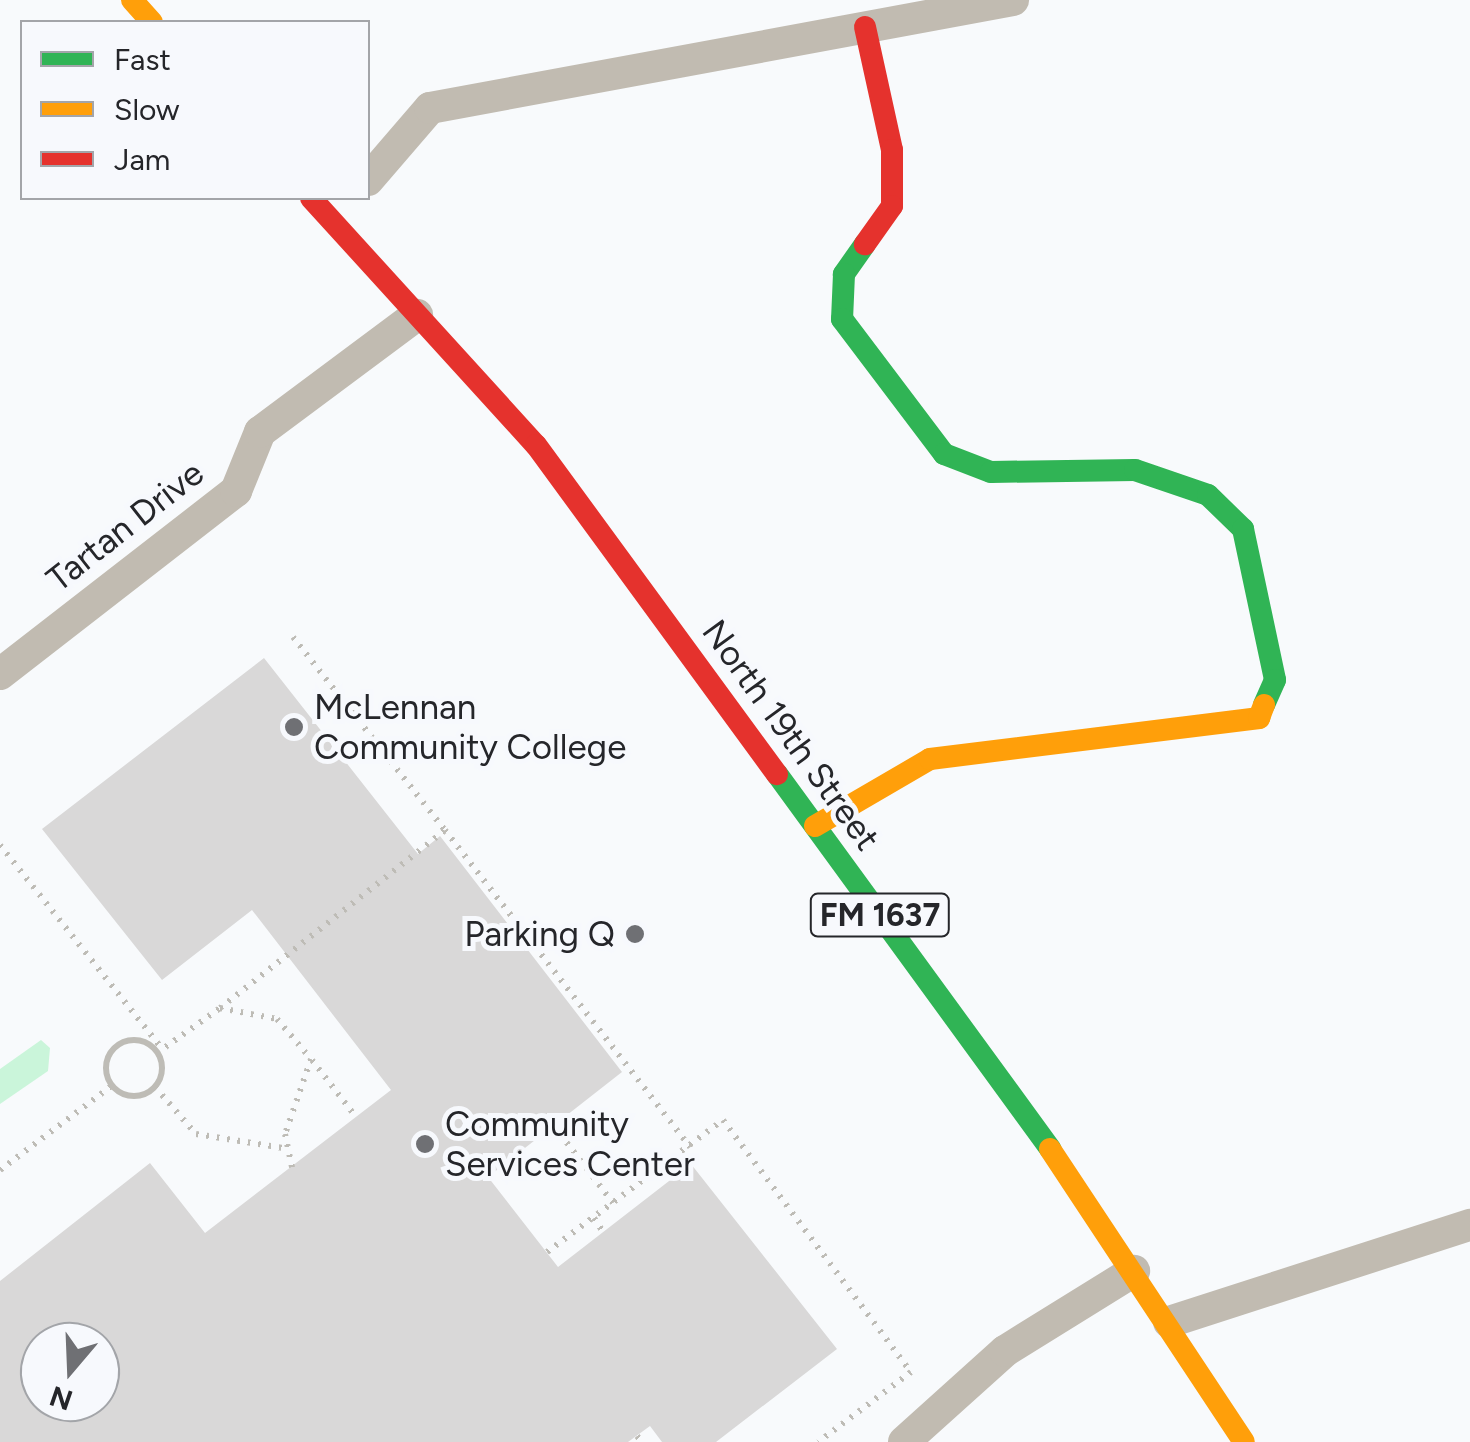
<!DOCTYPE html>
<style>
body{margin:0}
#map{position:relative;width:1470px;height:1442px;overflow:hidden;background:#f8fafc;font-family:Figtree,sans-serif}
div>[style]{position:absolute}
.green>*{inset:0;background:#caf5da}
.building>*{inset:0;background:#d9d8d8}
.path>*{height:6px;margin-top:-3px;transform-origin:0;background:repeating-linear-gradient(90deg,#bebcb6 0 2.5px,transparent 0 10.5px)}
.path>.ring{margin:-3px;padding:0;box-sizing:content-box;background:none;border:6px solid #bebcb6;border-radius:50%}
.street>*{height:32px;margin:-16px;padding:0 16px;transform-origin:16px;border-radius:16px;background:#c1bbb1}
.fast>*{height:22px;margin:-11px;padding:0 11px;transform-origin:11px;border-radius:11px;background:#30b455}
.slow>*{height:22px;margin:-11px;padding:0 11px;transform-origin:11px;border-radius:11px;background:#ff9f0a}
.jam>*{height:22px;margin:-11px;padding:0 11px;transform-origin:11px;border-radius:11px;background:#e5322d}
.dots>*{width:28px;height:28px;translate:-50% -50%;box-sizing:border-box;border:5px solid #f7f9fd;border-radius:50%}
span{translate:-50% -50%;white-space:nowrap;text-align:center;line-height:1.15;-webkit-text-stroke:10px #f7f9fd;paint-order:stroke}
.shield-label span{padding:2px 8px;background:#f7f9fd;border:2px solid;border-radius:8px;-webkit-text-stroke-width:0}
.shield-label{font-size:32px;color:#25262a;font-weight:700}
.street-label{font-size:35px;color:#25262a}
.poi-label{font-size:35px;color:#25262a}
.left{translate:0 -50%;text-align:left}
.right{translate:-100% -50%;text-align:right}
.legend{position:absolute;left:20px;top:20px;width:350px;height:180px;box-sizing:border-box;background:#f7f9fd;border:2px solid #a3a5a9;margin:0;padding:12px 18px;list-style:none;font-size:30px;color:#25262a}
.legend li{display:flex;align-items:center;gap:20px;height:50px}
.legend b{width:50px;border:2px solid #a3a5a9}
.north{position:absolute;left:20px;top:1322px;width:100px;height:100px;box-sizing:border-box;background:#f7f9fd;border:2px solid #a3a5a9;border-radius:50%;rotate:199deg;font-size:28px;font-weight:700;line-height:40px;text-align:center;color:#25262a}
.north::after{content:'';display:block;margin:auto;width:35px;height:45px;background:#6f7074;clip-path:polygon(50% 0,100% 100%,50% 72%,0 100%)}
</style>
<div id="map">
<div class="green">
<i style="clip-path:polygon(41px 1040px,50px 1048px,48px 1071px,0 1104px,0 1069px)"></i>
</div>
<div class="building">
<i style="clip-path:polygon(evenodd,264px 658px,418px 854px,440px 836px,622px 1072px,488px 1177px,558px 1267px,691px 1164px,837px 1349px,716px 1442px,662px 1442px,650px 1426px,628px 1442px,0 1442px,0 1281px,150px 1163px,205px 1233px,391px 1090px,252px 910px,162px 980px,42px 829px,264px 658px,40px 1342px,100px 1342px,100px 1402px,40px 1402px,40px 1342px)"></i>
</div>
<div class="path">
<i style="left:293px;top:637px;width:246px;rotate:51.8deg"></i>
<i style="left:0;top:845px;width:260px;rotate:51.5deg"></i>
<i style="left:220px;top:1008px;width:287px;rotate:-38.3deg"></i>
<i style="left:445px;top:830px;width:401px;rotate:52.3deg"></i>
<i class="ring" style="left:106px;top:1040px;width:50px;height:50px"></i>
<i style="left:157px;top:1053px;width:77px;rotate:-35.5deg"></i>
<i style="left:220px;top:1008px;width:58px;rotate:10.9deg"></i>
<i style="left:277px;top:1019px;width:52px;rotate:49.6deg"></i>
<i style="left:311px;top:1059px;width:79px;rotate:109.1deg"></i>
<i style="left:285px;top:1134px;width:34px;rotate:78deg"></i>
<i style="left:312px;top:1060px;width:72px;rotate:52.3deg"></i>
<i style="left:155px;top:1087px;width:62px;rotate:48.9deg"></i>
<i style="left:196px;top:1134px;width:88px;rotate:9.1deg"></i>
<i style="left:554px;top:1126px;width:97px;rotate:52.5deg"></i>
<i style="left:0;top:1170px;width:141px;rotate:-37deg"></i>
<i style="left:594px;top:1218px;width:17px;rotate:57deg"></i>
<i style="left:547px;top:1252px;width:220px;rotate:-36.9deg"></i>
<i style="left:723px;top:1120px;width:314px;rotate:53.3deg"></i>
<i style="left:911px;top:1372px;width:116px;rotate:143deg"></i>
<i style="left:637px;top:1436px;width:8px;rotate:50deg"></i>
</div>
<div class="street">
<i style="left:368px;top:180px;width:95px;rotate:-49.3deg"></i>
<i style="left:430px;top:108px;width:593px;rotate:-10.49deg"></i>
<i style="left:0;top:674px;width:299px;rotate:-37.8deg"></i>
<i style="left:236px;top:491px;width:64px;rotate:-67.9deg"></i>
<i style="left:260px;top:432px;width:196px;rotate:-36.7deg"></i>
<i style="left:1169px;top:1322px;width:316px;rotate:-17.9deg"></i>
<i style="left:904px;top:1442px;width:136px;rotate:-42deg"></i>
<i style="left:1005px;top:1351px;width:152px;rotate:-31.8deg"></i>
</div>
<div class="fast">
<i style="left:865px;top:244px;width:37px;rotate:125deg"></i>
<i style="left:844px;top:274px;width:45px;rotate:92.5deg"></i>
<i style="left:842px;top:319px;width:169px;rotate:52.9deg"></i>
<i style="left:944px;top:454px;width:50px;rotate:21deg"></i>
<i style="left:991px;top:472px;width:144px;rotate:-0.8deg"></i>
<i style="left:1135px;top:470px;width:77px;rotate:18.9deg"></i>
<i style="left:1208px;top:495px;width:49px;rotate:44.2deg"></i>
<i style="left:1243px;top:529px;width:154px;rotate:78deg"></i>
<i style="left:1275px;top:680px;width:27px;rotate:114deg"></i>
<i style="left:777px;top:774px;width:464px;rotate:53.9deg"></i>
</div>
<div class="slow">
<i style="left:132px;top:0;width:30px;rotate:48deg"></i>
<i style="left:815px;top:826px;width:133px;rotate:-30.2deg"></i>
<i style="left:930px;top:759px;width:332px;rotate:-7.1deg"></i>
<i style="left:1259px;top:718px;width:14px;rotate:-69deg"></i>
<i style="left:1050px;top:1149px;width:351px;rotate:56.5deg"></i>
</div>
<div class="jam">
<i style="left:865px;top:27px;width:126px;rotate:77.6deg"></i>
<i style="left:892px;top:150px;width:56px;rotate:90deg"></i>
<i style="left:892px;top:206px;width:47px;rotate:125.4deg"></i>
<i style="left:311px;top:198px;width:334px;rotate:47.7deg"></i>
<i style="left:536px;top:445px;width:408px;rotate:53.8deg"></i>
</div>
<div class="dots">
<i style="left:294px;top:727px;background:#6f7074"></i>
<i style="left:635px;top:934px;background:#6f7074"></i>
<i style="left:425px;top:1144px;background:#6f7074"></i>
</div>
<div class="shield-label">
<span style="left:880px;top:915px">FM 1637</span>
</div>
<div class="street-label">
<span style="left:125px;top:526px;rotate:-38deg">Tartan Drive</span>
<span style="left:791px;top:735px;rotate:54deg">North 19th Street</span>
</div>
<div class="poi-label">
<span class="left" style="left:314px;top:727px">McLennan<br>Community College</span>
<span class="right" style="left:615px;top:934px">Parking Q</span>
<span class="left" style="left:445px;top:1144px">Community<br>Services Center</span>
</div>
<ul class="legend">
<li><b style="height:12px;background:#30b455"></b>Fast</li>
<li><b style="height:12px;background:#ff9f0a"></b>Slow</li>
<li><b style="height:12px;background:#e5322d"></b>Jam</li>
</ul>
<div class="north">N</div>
</div>
